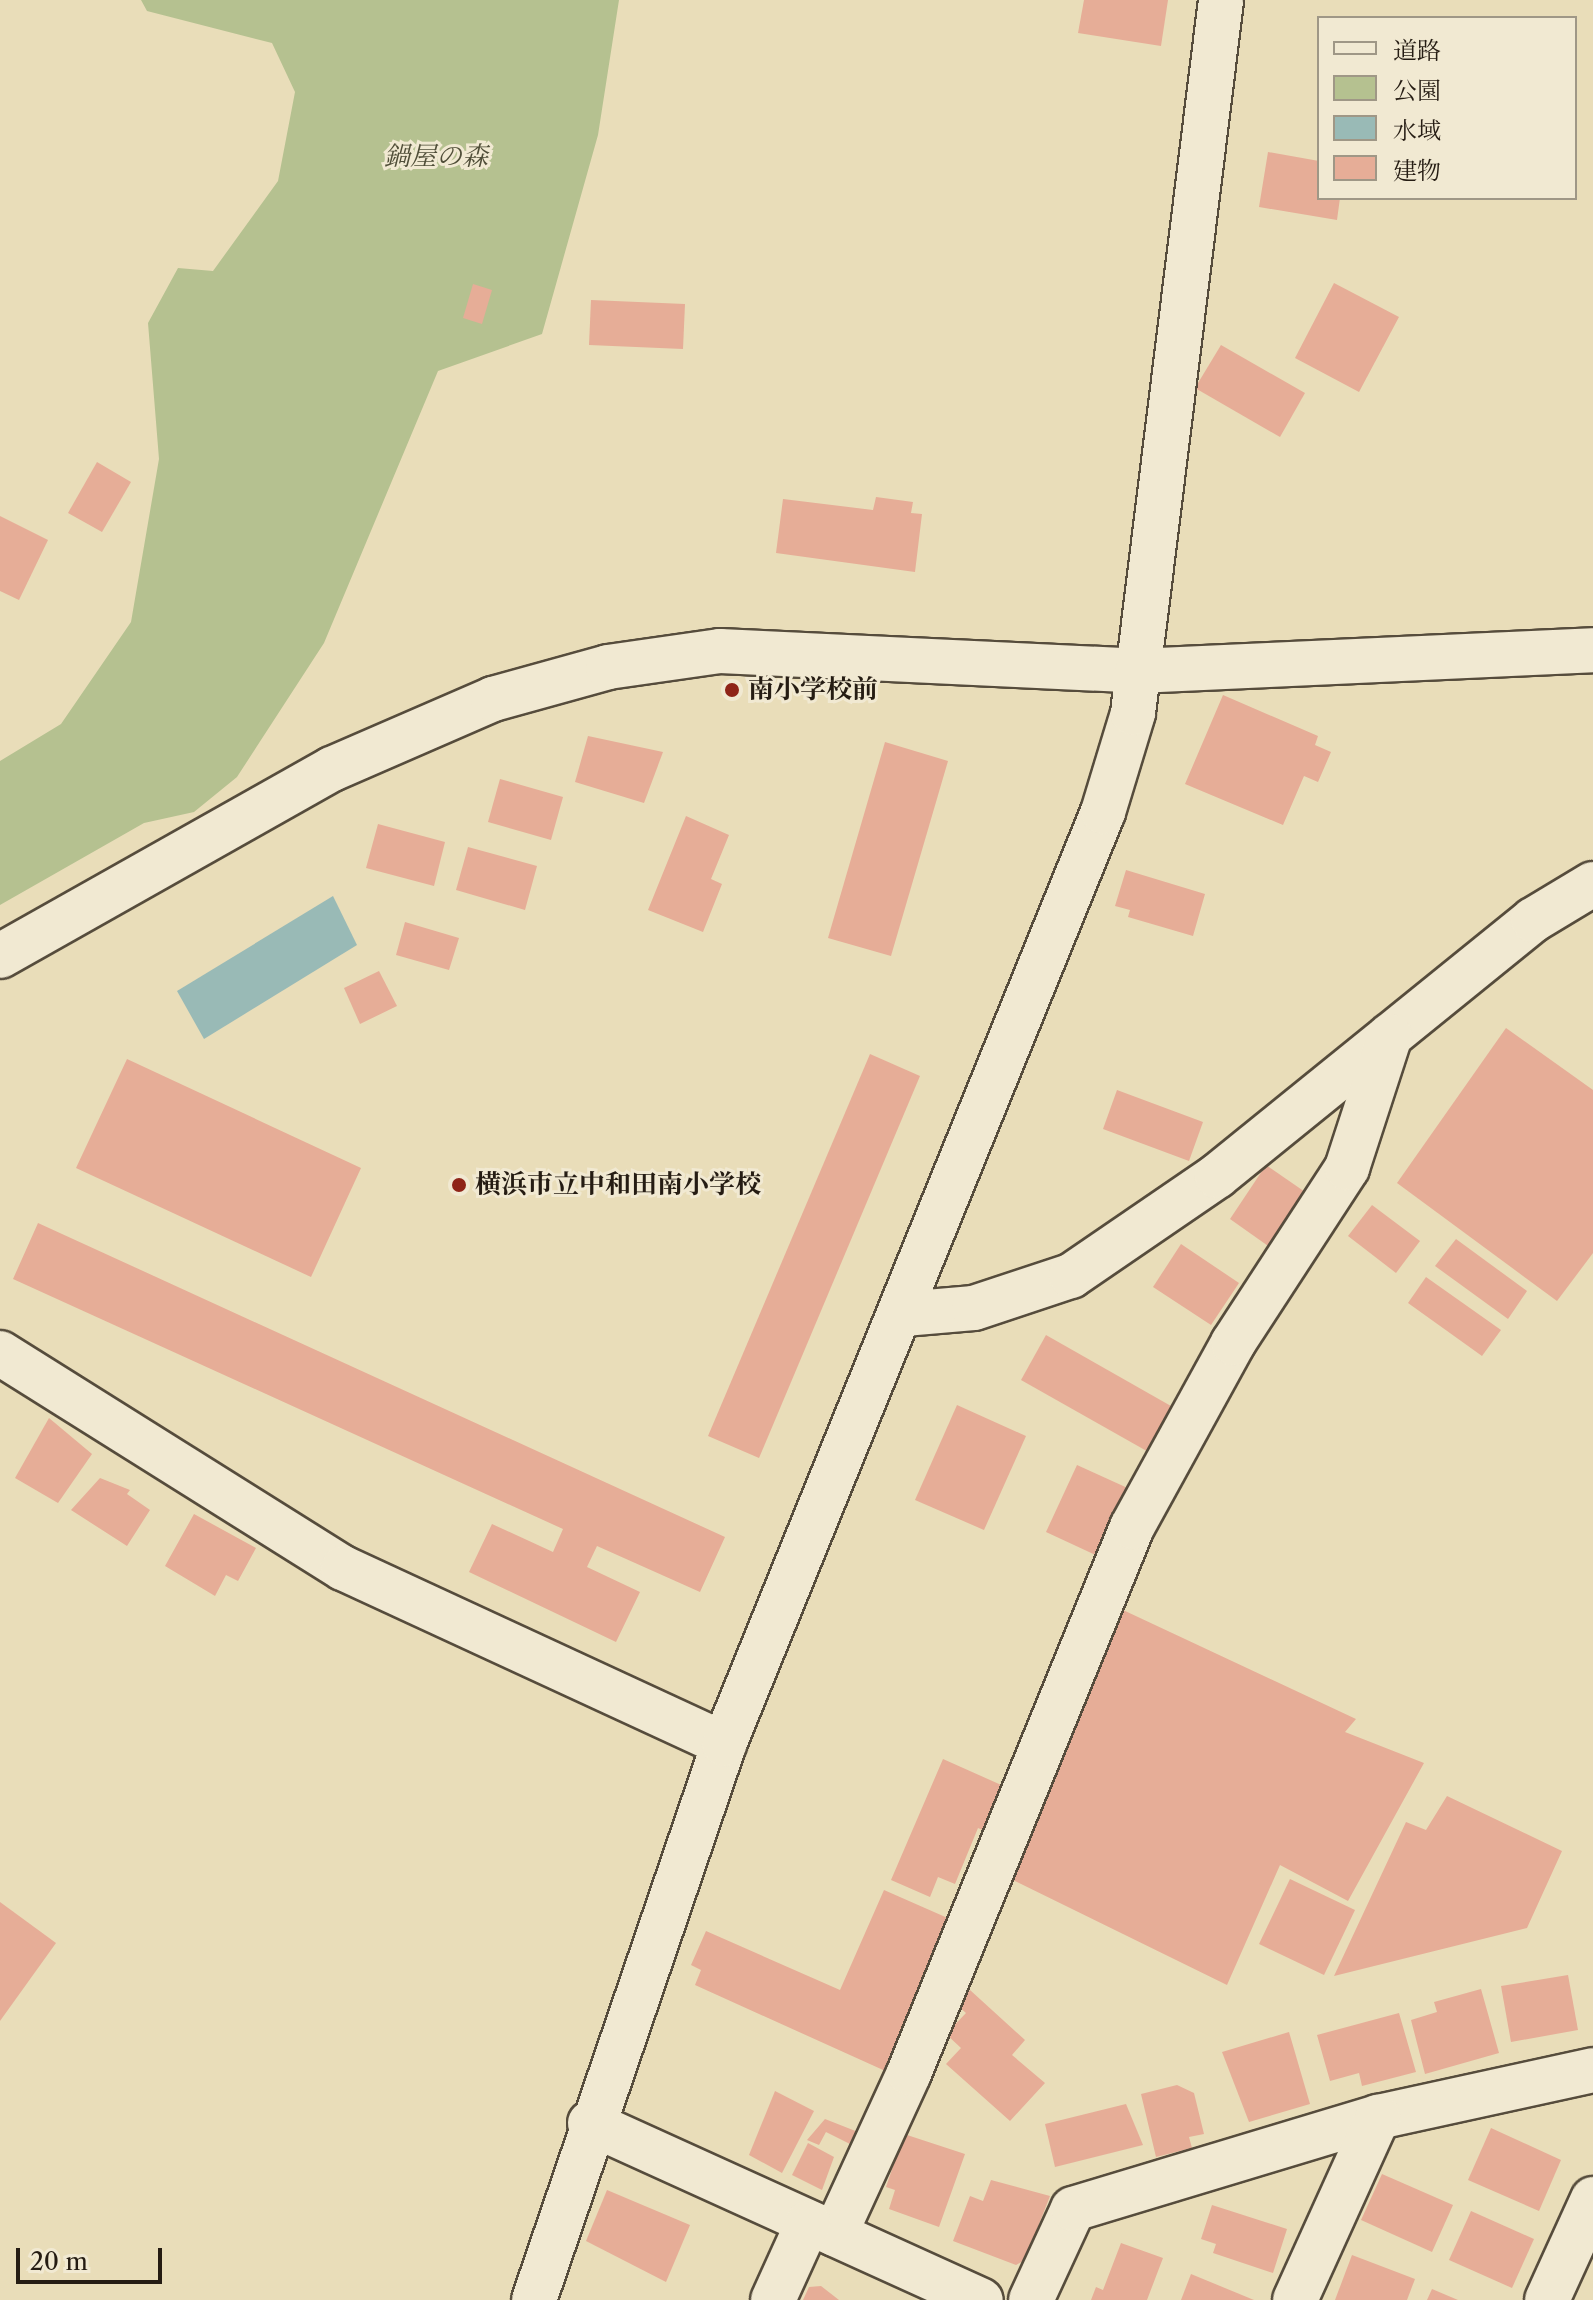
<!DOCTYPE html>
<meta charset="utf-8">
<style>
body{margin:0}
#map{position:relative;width:1593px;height:2300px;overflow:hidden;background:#e9ddb9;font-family:"Libre Caslon Text","Noto Serif JP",serif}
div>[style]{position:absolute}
.green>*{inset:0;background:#b5c190}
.water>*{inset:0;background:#99bab6}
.building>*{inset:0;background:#e6ad97}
.roads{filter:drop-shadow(2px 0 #564c3c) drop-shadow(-2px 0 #564c3c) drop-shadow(0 2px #564c3c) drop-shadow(0 -2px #564c3c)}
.minor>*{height:44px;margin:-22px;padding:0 22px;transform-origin:22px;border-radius:22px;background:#f1e9d2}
.dots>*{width:22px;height:22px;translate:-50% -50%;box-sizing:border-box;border:4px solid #f1e9d2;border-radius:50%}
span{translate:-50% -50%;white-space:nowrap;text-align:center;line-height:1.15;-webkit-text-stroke:6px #f1e9d2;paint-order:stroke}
.park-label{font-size:26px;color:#504e38;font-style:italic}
.poi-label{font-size:26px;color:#251c13;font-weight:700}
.left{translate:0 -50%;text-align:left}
.legend{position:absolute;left:1317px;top:16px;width:260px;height:184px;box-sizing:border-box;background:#f1e9d2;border:2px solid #9f9786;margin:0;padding:10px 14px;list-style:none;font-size:24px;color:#251c13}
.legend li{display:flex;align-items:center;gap:16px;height:40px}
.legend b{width:40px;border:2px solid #9f9786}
.scale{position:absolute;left:16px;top:2248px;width:146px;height:36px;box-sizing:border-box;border:4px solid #251c13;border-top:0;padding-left:10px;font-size:24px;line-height:28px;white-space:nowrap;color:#251c13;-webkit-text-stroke:6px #f1e9d2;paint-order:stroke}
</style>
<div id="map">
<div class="green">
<i style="clip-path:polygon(141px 0,619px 0,598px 135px,542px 334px,438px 371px,324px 643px,237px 777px,194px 812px,144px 823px,0 905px,0 761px,61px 724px,131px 622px,159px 459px,148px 323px,178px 268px,213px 271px,278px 181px,295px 92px,272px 43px,147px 11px)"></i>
</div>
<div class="water">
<i style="clip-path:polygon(333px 896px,357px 945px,204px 1039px,177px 991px)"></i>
</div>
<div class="building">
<i style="clip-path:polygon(1084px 0,1168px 0,1161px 46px,1078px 33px)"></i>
<i style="clip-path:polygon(1268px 152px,1319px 161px,1319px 198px,1340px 198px,1337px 220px,1259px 207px)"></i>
<i style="clip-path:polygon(1334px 283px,1399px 317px,1359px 392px,1295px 358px)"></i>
<i style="clip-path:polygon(473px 284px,492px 290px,482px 324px,463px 318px)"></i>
<i style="clip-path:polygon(591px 300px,685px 304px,683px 349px,589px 345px)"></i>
<i style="clip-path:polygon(1221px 345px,1305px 393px,1280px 437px,1195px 388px)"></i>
<i style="clip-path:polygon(97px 462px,131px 482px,102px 532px,68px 513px)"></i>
<i style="clip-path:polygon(876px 497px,913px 502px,911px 513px,922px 514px,915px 572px,776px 553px,783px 499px,873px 510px)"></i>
<i style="clip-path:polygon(0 516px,48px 540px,19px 600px,0 591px)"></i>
<i style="clip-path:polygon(1223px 695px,1318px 736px,1315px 745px,1331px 752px,1318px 782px,1304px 776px,1283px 825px,1185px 784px)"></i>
<i style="clip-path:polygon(588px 736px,663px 752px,644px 803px,575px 782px)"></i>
<i style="clip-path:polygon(885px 742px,948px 761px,891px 956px,828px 938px)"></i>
<i style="clip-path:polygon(500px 779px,563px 797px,551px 840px,488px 822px)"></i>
<i style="clip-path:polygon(686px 816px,729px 835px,711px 879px,722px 884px,703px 932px,648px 910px)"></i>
<i style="clip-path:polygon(378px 824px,445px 842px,434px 886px,366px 868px)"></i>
<i style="clip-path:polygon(468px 847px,537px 866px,525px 910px,456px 890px)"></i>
<i style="clip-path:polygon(1126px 870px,1205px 894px,1193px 936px,1128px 917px,1130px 910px,1115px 906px)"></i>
<i style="clip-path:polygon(405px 922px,459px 938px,449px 970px,396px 955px)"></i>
<i style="clip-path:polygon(379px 971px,397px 1006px,360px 1024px,344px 988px)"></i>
<i style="clip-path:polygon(1506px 1028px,1593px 1090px,1593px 1253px,1557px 1301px,1397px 1183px)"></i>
<i style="clip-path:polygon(870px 1054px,920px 1076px,759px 1458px,708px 1436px)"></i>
<i style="clip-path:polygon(127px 1059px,361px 1168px,311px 1277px,76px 1168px)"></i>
<i style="clip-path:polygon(1117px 1090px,1203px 1122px,1189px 1161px,1103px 1129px)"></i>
<i style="clip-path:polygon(1266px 1165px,1308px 1194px,1271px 1248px,1230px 1219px)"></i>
<i style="clip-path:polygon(1372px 1205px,1420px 1241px,1396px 1273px,1348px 1236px)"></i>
<i style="clip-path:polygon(38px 1223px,725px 1537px,700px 1592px,597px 1546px,587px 1567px,640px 1592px,616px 1642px,469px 1572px,492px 1524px,553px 1552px,563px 1529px,13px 1279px)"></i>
<i style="clip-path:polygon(1456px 1239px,1527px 1291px,1508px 1319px,1435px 1266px)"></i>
<i style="clip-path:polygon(1181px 1244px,1239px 1283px,1211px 1325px,1153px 1287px)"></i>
<i style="clip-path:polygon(1426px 1277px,1501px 1330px,1482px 1356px,1408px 1303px)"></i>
<i style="clip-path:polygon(1046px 1335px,1178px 1410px,1152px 1454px,1021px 1380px)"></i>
<i style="clip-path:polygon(957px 1405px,1026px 1436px,984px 1530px,915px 1500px)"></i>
<i style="clip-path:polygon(49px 1418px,92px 1454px,58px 1503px,15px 1478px)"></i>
<i style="clip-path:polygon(1077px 1465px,1132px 1490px,1102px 1558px,1046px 1532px)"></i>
<i style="clip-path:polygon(100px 1478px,130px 1490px,127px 1494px,150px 1510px,127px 1546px,71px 1510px)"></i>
<i style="clip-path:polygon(194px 1514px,256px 1548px,238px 1581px,226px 1575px,215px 1596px,165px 1566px)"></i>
<i style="clip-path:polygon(1123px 1610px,1356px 1719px,1345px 1732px,1424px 1763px,1348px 1901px,1280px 1865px,1227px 1985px,1013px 1880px)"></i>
<i style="clip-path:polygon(943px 1759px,1008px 1788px,989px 1833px,978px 1828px,955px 1884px,938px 1877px,930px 1897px,891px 1880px)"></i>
<i style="clip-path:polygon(1447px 1796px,1562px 1851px,1527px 1928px,1334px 1976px,1406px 1822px,1426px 1830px)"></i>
<i style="clip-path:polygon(1290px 1879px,1355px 1910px,1324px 1975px,1259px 1944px)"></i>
<i style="clip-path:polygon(884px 1890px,959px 1923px,892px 2074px,695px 1985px,701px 1970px,691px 1965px,706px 1931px,840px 1990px)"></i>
<i style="clip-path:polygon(0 1902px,56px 1943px,0 2021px)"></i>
<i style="clip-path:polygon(1568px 1975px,1578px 2030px,1511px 2042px,1501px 1986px)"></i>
<i style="clip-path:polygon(1481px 1989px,1499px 2053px,1425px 2074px,1411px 2020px,1437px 2012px,1434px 2002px)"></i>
<i style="clip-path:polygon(970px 1990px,1025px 2040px,1012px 2055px,1045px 2083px,1010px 2121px,946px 2064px,961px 2048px,946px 2034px,966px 2013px,957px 2005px)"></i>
<i style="clip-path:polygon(1399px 2013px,1416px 2072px,1362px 2086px,1359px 2073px,1330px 2081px,1317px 2035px)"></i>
<i style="clip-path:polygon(1289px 2032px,1310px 2104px,1249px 2122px,1222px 2052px)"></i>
<i style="clip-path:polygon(1177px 2085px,1194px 2093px,1204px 2134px,1189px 2137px,1192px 2148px,1156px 2157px,1141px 2094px)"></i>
<i style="clip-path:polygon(775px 2091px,814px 2111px,782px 2173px,749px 2155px)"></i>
<i style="clip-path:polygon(1126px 2104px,1143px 2145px,1055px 2167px,1045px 2124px)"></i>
<i style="clip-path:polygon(825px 2119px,858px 2132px,852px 2145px,826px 2132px,819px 2145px,807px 2140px)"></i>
<i style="clip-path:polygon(1491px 2128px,1561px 2160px,1539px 2211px,1468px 2180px)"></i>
<i style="clip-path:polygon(904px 2134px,965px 2154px,939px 2227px,889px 2209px,895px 2190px,886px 2187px)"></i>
<i style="clip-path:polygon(808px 2143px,834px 2157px,822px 2190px,792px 2175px)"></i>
<i style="clip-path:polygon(1382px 2174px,1453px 2205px,1432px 2252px,1361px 2220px)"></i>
<i style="clip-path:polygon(991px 2180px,1050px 2196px,1025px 2260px,1016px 2265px,953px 2241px,970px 2196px,983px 2201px)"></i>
<i style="clip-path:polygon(607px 2190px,690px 2225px,666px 2282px,586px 2241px)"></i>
<i style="clip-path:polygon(1212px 2205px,1287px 2229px,1273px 2273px,1213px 2253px,1216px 2244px,1201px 2239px)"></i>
<i style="clip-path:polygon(1471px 2211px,1534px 2239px,1512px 2288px,1449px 2260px)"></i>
<i style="clip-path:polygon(1121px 2243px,1163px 2258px,1147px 2300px,1091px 2300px,1096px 2287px,1103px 2290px)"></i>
<i style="clip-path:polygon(1352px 2255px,1415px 2279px,1407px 2300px,1335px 2300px)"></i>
<i style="clip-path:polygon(1191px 2274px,1254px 2300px,1181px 2300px)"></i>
<i style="clip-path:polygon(821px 2286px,839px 2300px,803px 2300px,809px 2287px)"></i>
<i style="clip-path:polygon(1432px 2289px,1458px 2300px,1427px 2300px)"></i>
</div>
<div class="roads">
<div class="minor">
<i style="left:0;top:956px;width:381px;rotate:-29.4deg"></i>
<i style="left:332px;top:769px;width:176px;rotate:-23.5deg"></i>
<i style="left:493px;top:699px;width:119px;rotate:-15.5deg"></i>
<i style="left:608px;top:667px;width:113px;rotate:-8.1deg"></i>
<i style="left:720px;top:651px;width:417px;rotate:2.7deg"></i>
<i style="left:1137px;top:671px;width:456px;rotate:-2.6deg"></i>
<i style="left:904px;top:1314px;width:70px;rotate:-4.9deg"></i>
<i style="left:974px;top:1308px;width:102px;rotate:-18.3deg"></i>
<i style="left:1071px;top:1276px;width:177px;rotate:-34.4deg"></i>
<i style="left:1217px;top:1176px;width:407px;rotate:-39deg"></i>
<i style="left:1533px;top:920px;width:70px;rotate:-31deg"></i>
<i style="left:0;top:1353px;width:405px;rotate:32.1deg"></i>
<i style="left:343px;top:1568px;width:420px;rotate:24.8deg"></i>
<i style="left:590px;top:2123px;width:429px;rotate:24.4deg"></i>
<i style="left:835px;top:2234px;width:177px;rotate:-65.3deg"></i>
<i style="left:909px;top:2073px;width:590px;rotate:-67.78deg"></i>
<i style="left:1132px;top:1527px;width:210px;rotate:-61.2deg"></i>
<i style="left:1233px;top:1343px;width:209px;rotate:-56.9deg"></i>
<i style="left:1347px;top:1168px;width:139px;rotate:-72deg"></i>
<i style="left:534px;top:2300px;width:588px;rotate:-71.13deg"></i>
<i style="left:724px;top:1744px;width:1006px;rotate:-67.87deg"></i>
<i style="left:1103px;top:812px;width:103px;rotate:-73.1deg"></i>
<i style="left:1133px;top:713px;width:718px;rotate:-82.96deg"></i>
<i style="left:773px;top:2300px;width:85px;rotate:-65.6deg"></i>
<i style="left:1031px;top:2300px;width:100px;rotate:-65.2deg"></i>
<i style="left:1073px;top:2209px;width:319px;rotate:-16.8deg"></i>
<i style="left:1378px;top:2117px;width:220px;rotate:-12.3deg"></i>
<i style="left:1295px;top:2300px;width:201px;rotate:-65.6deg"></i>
<i style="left:1547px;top:2300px;width:111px;rotate:-65.5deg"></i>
</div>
</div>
<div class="dots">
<i style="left:732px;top:690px;background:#8f2418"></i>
<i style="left:459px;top:1185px;background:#8f2418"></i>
</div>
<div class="park-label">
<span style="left:436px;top:157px">鍋屋の森</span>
</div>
<div class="poi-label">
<span class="left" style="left:748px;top:690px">南小学校前</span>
<span class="left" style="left:475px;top:1185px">横浜市立中和田南小学校</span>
</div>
<ul class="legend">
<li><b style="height:10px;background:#f1e9d2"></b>道路</li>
<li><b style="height:22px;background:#b5c190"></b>公園</li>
<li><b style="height:22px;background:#99bab6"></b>水域</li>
<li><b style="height:22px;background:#e6ad97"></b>建物</li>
</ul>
<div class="scale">20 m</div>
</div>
